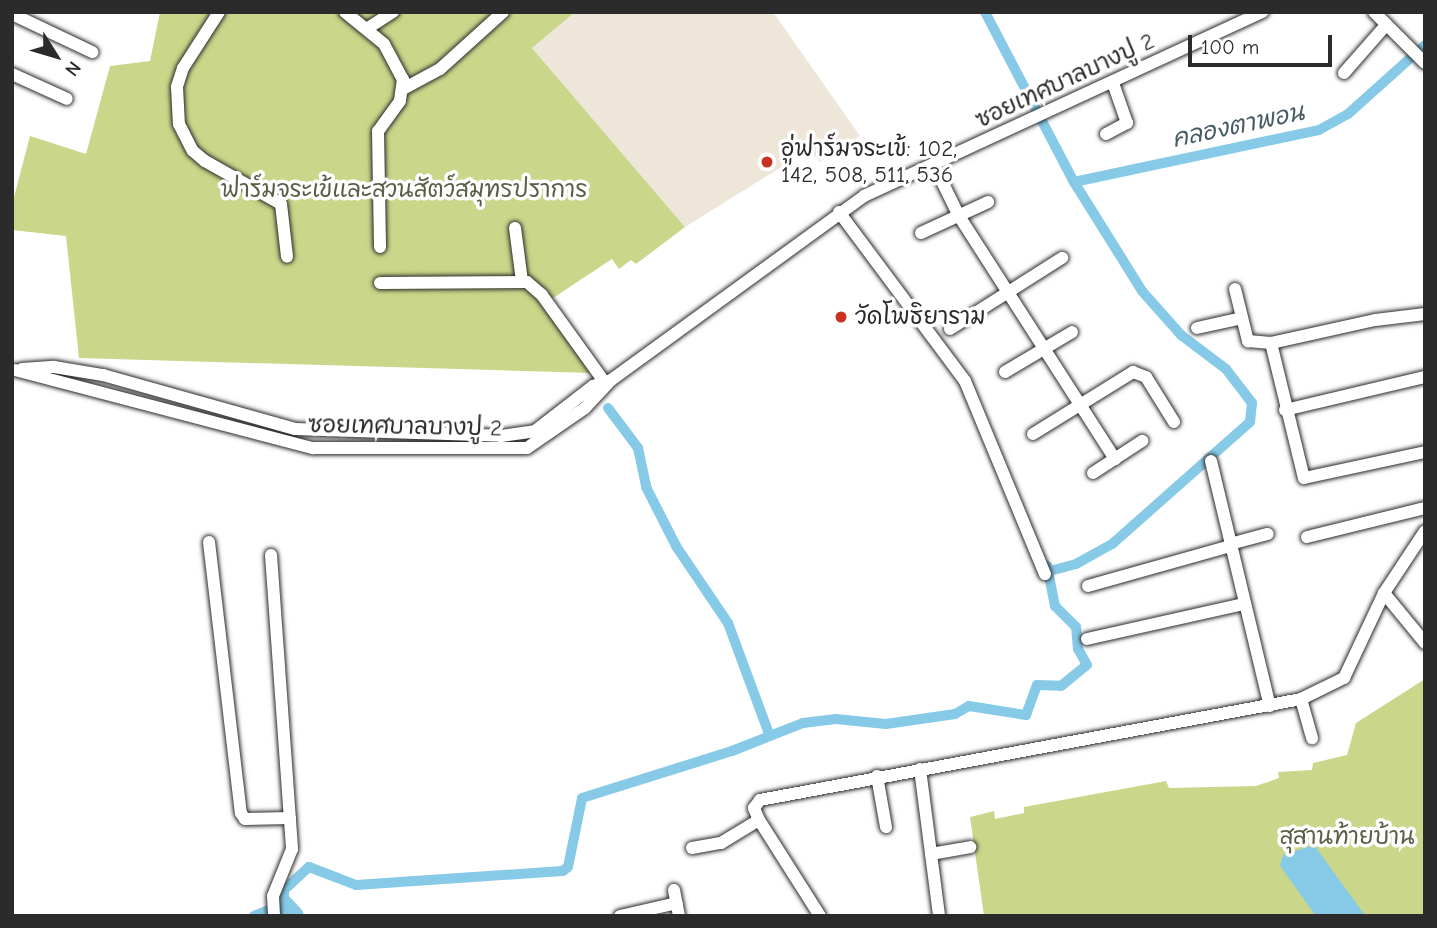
<!DOCTYPE html>
<html>
<head>
<meta charset="utf-8">
<style>
	body { margin:0 }
	#map { position:relative; width:1437px; height:928px; overflow:hidden; background:#fff; font-family:"Comic Neue","Playpen Sans Thai",sans-serif }
	div>[style] { position:absolute }
	.built>* { inset:0; background:#eee6d8 }
	.green>* { inset:0; background:#cad689 }
	.water>* { inset:0; background:#86cae8 }
	.canal>* { height:10px; margin:-5px; padding:0 5px; transform-origin:5px; border-radius:5px; background:#86cae8 }
	.river>* { height:18px; margin:-9px; padding:0 9px; transform-origin:9px; border-radius:9px; background:#86cae8 }
	.roads { filter:drop-shadow(0 0 2px #2b2b2b) drop-shadow(0 0 2px #2b2b2b) }
	.minor>* { height:12px; margin:-6px; padding:0 6px; transform-origin:6px; border-radius:6px; background:#fff }
	.dots>* { width:19px; height:19px; translate:-50% -50%; box-sizing:border-box; border:4px solid #fff; border-radius:50% }
	span { translate:-50% -50%; white-space:nowrap; text-align:center; line-height:1.15; -webkit-text-stroke:7px #fff; paint-order:stroke }
	.street-label { font-size:23px; color:#2b2b2b }
	.poi-label { font-size:23px; color:#2b2b2b }
	.left { translate:0 -50%; text-align:left }
	.park-label { font-size:23px; color:#5b5e47 }
	.water-label { font-size:24px; color:#465b64; font-style:italic }
	.frame { position:absolute; inset:0; border:14px solid #2b2b2b; pointer-events:none }
	.north { position:absolute; left:21px; top:21px; width:70px; height:70px; -webkit-text-stroke:5px #fff; paint-order:stroke; rotate:127deg; font-size:19px; font-weight:700; line-height:28px; text-align:center; color:#2b2b2b }
	.north::after { content:''; display:block; margin:auto; width:24px; height:32px; background:#2b2b2b; clip-path:polygon(50% 0,100% 100%,50% 72%,0 100%) }
	.scale { position:absolute; left:1188px; top:35px; width:144px; height:32px; box-sizing:border-box; border:4px solid #2b2b2b; border-top:0; padding-left:9px; font-size:21px; line-height:24px; white-space:nowrap; color:#2b2b2b; -webkit-text-stroke:5px #fff; paint-order:stroke }
</style>
</head>
<body>
<div id="map">
	<div class="built">
		<div style="clip-path:polygon(575px 12px,773px 12px,860px 136px,819px 162px,810px 149px,685px 227px,532px 48px)"></div>
	</div>
	<div class="green">
		<div style="clip-path:polygon(160px 12px,575px 12px,532px 48px,685px 227px,636px 264px,631px 260px,619px 269px,612px 259px,544px 304px,592px 373px,79px 358px,66px 236px,12px 230px,12px 205px,30px 136px,86px 154px,110px 66px,150px 61px)"></div>
		<div style="clip-path:polygon(1425px 679px,1425px 916px,984px 916px,970px 817px,994px 811px,995px 819px,1024px 813px,1024px 807px,1166px 781px,1169px 788px,1256px 786px,1279px 778px,1278px 772px,1312px 770px,1313px 763px,1347px 755px,1356px 723px)"></div>
	</div>
	<div class="water">
		<div style="clip-path:polygon(1314px 845px,1364px 914px,1365px 916px,1316px 916px,1280px 866px,1283px 855px)"></div>
	</div>
	<div class="canal">
		<div style="left:985px;top:12px;width:192px;rotate:62.4deg"></div>
		<div style="left:1074px;top:182px;width:128px;rotate:58deg"></div>
		<div style="left:1142px;top:291px;width:59px;rotate:48.4deg"></div>
		<div style="left:1181px;top:335px;width:56px;rotate:37.1deg"></div>
		<div style="left:1226px;top:369px;width:43px;rotate:52.6deg"></div>
		<div style="left:1252px;top:403px;width:19px;rotate:96deg"></div>
		<div style="left:1250px;top:422px;width:184px;rotate:138.5deg"></div>
		<div style="left:1112px;top:544px;width:41px;rotate:150.9deg"></div>
		<div style="left:1076px;top:564px;width:28px;rotate:165deg"></div>
		<div style="left:1074px;top:182px;width:250px;rotate:-12deg"></div>
		<div style="left:1319px;top:130px;width:33px;rotate:-29deg"></div>
		<div style="left:1348px;top:114px;width:103px;rotate:-41.9deg"></div>
		<div style="left:608px;top:408px;width:50px;rotate:53.1deg"></div>
		<div style="left:638px;top:448px;width:40px;rotate:78deg"></div>
		<div style="left:646px;top:487px;width:66px;rotate:63deg"></div>
		<div style="left:676px;top:546px;width:93px;rotate:56deg"></div>
		<div style="left:728px;top:623px;width:118px;rotate:69.7deg"></div>
		<div style="left:254px;top:916px;width:32px;rotate:-22deg"></div>
		<div style="left:284px;top:904px;width:14px;rotate:-90deg"></div>
		<div style="left:284px;top:890px;width:34px;rotate:-43deg"></div>
		<div style="left:309px;top:867px;width:50px;rotate:21deg"></div>
		<div style="left:356px;top:885px;width:207px;rotate:-3.9deg"></div>
		<div style="left:563px;top:871px;width:6px;rotate:-39deg"></div>
		<div style="left:568px;top:867px;width:70px;rotate:-78.5deg"></div>
		<div style="left:582px;top:798px;width:157px;rotate:-17.4deg"></div>
		<div style="left:732px;top:751px;width:76px;rotate:-21.5deg"></div>
		<div style="left:803px;top:723px;width:33px;rotate:-7deg"></div>
		<div style="left:836px;top:719px;width:50px;rotate:5.7deg"></div>
		<div style="left:886px;top:724px;width:70px;rotate:-8.2deg"></div>
		<div style="left:955px;top:714px;width:16px;rotate:-30deg"></div>
		<div style="left:969px;top:706px;width:58px;rotate:9deg"></div>
		<div style="left:1026px;top:715px;width:32px;rotate:-70deg"></div>
		<div style="left:1037px;top:685px;width:24px;rotate:2deg"></div>
		<div style="left:1061px;top:686px;width:33px;rotate:-39deg"></div>
		<div style="left:1087px;top:665px;width:18px;rotate:-119deg"></div>
		<div style="left:1078px;top:649px;width:22px;rotate:-95deg"></div>
		<div style="left:1076px;top:627px;width:30px;rotate:-135deg"></div>
		<div style="left:1055px;top:606px;width:41px;rotate:-101.3deg"></div>
	</div>
	<div class="river">
		<div style="left:284px;top:904px;width:16px;rotate:47deg"></div>
	</div>
	<div class="roads">
		<div class="minor">
			<div style="left:219px;top:12px;width:67px;rotate:122.7deg"></div>
			<div style="left:183px;top:68px;width:20px;rotate:108deg"></div>
			<div style="left:177px;top:87px;width:37px;rotate:87deg"></div>
			<div style="left:179px;top:124px;width:30px;rotate:63deg"></div>
			<div style="left:193px;top:151px;width:16px;rotate:40deg"></div>
			<div style="left:205px;top:161px;width:87px;rotate:29.5deg"></div>
			<div style="left:281px;top:204px;width:53px;rotate:83.5deg"></div>
			<div style="left:345px;top:12px;width:50px;rotate:39.4deg"></div>
			<div style="left:384px;top:44px;width:40px;rotate:62deg"></div>
			<div style="left:403px;top:79px;width:22px;rotate:98deg"></div>
			<div style="left:400px;top:101px;width:37px;rotate:126deg"></div>
			<div style="left:378px;top:131px;width:116px;rotate:89deg"></div>
			<div style="left:1374px;top:12px;width:72px;rotate:45deg"></div>
			<div style="left:12px;top:14px;width:89px;rotate:25.4deg"></div>
			<div style="left:368px;top:28px;width:30px;rotate:-33deg"></div>
			<div style="left:1344px;top:73px;width:64px;rotate:-48.8deg"></div>
			<div style="left:12px;top:74px;width:60px;rotate:24.4deg"></div>
			<div style="left:403px;top:89px;width:42px;rotate:-28.4deg"></div>
			<div style="left:440px;top:69px;width:85px;rotate:-42.1deg"></div>
			<div style="left:1106px;top:134px;width:24px;rotate:-28deg"></div>
			<div style="left:1127px;top:123px;width:42px;rotate:-109.3deg"></div>
			<div style="left:934px;top:165px;width:57px;rotate:63.9deg"></div>
			<div style="left:959px;top:216px;width:289px;rotate:57.3deg"></div>
			<div style="left:839px;top:212px;width:211px;rotate:53.3deg"></div>
			<div style="left:965px;top:381px;width:209px;rotate:67.5deg"></div>
			<div style="left:515px;top:228px;width:53px;rotate:82.5deg"></div>
			<div style="left:921px;top:233px;width:74px;rotate:-24.8deg"></div>
			<div style="left:380px;top:283px;width:147px;rotate:-0.4deg"></div>
			<div style="left:527px;top:282px;width:20px;rotate:41deg"></div>
			<div style="left:542px;top:295px;width:105px;rotate:54.3deg"></div>
			<div style="left:1235px;top:289px;width:54px;rotate:76deg"></div>
			<div style="left:1248px;top:341px;width:23px;rotate:5deg"></div>
			<div style="left:1425px;top:314px;width:50px;rotate:173.2deg"></div>
			<div style="left:1375px;top:320px;width:107px;rotate:167.5deg"></div>
			<div style="left:1271px;top:343px;width:139px;rotate:76.3deg"></div>
			<div style="left:1304px;top:478px;width:124px;rotate:-12.1deg"></div>
			<div style="left:1197px;top:328px;width:46px;rotate:-12.5deg"></div>
			<div style="left:950px;top:329px;width:133px;rotate:-32.4deg"></div>
			<div style="left:22px;top:369px;width:32px;rotate:-4deg"></div>
			<div style="left:54px;top:367px;width:50px;rotate:9.3deg"></div>
			<div style="left:103px;top:375px;width:199px;rotate:15.7deg"></div>
			<div style="left:295px;top:429px;width:206px;rotate:1.9deg"></div>
			<div style="left:501px;top:436px;width:34px;rotate:-8deg"></div>
			<div style="left:535px;top:431px;width:73px;rotate:-37.8deg"></div>
			<div style="left:593px;top:386px;width:19px;rotate:-18deg"></div>
			<div style="left:15px;top:370px;width:308px;rotate:14.7deg"></div>
			<div style="left:313px;top:448px;width:214px"></div>
			<div style="left:527px;top:448px;width:70px;rotate:-34.6deg"></div>
			<div style="left:585px;top:408px;width:38px;rotate:-47deg"></div>
			<div style="left:611px;top:380px;width:313px;rotate:-36deg"></div>
			<div style="left:864px;top:196px;width:439px;rotate:-24.8deg"></div>
			<div style="left:1005px;top:372px;width:78px;rotate:-30.8deg"></div>
			<div style="left:1285px;top:410px;width:144px;rotate:-13.3deg"></div>
			<div style="left:1033px;top:434px;width:118px;rotate:-31.8deg"></div>
			<div style="left:1133px;top:372px;width:14px;rotate:21deg"></div>
			<div style="left:1146px;top:377px;width:53px;rotate:58.1deg"></div>
			<div style="left:1211px;top:461px;width:252px;rotate:76.5deg"></div>
			<div style="left:1093px;top:473px;width:59px;rotate:-33.1deg"></div>
			<div style="left:1307px;top:537px;width:122px;rotate:-13.8deg"></div>
			<div style="left:209px;top:542px;width:273px;rotate:83.3deg"></div>
			<div style="left:241px;top:813px;width:7px;rotate:56deg"></div>
			<div style="left:245px;top:819px;width:45px;rotate:-1.3deg"></div>
			<div style="left:1230px;top:544px;width:39px;rotate:-15deg"></div>
			<div style="left:271px;top:555px;width:295px;rotate:85.9deg"></div>
			<div style="left:292px;top:849px;width:51px;rotate:112deg"></div>
			<div style="left:273px;top:896px;width:20px;rotate:87deg"></div>
			<div style="left:1088px;top:586px;width:148px;rotate:-15.7deg"></div>
			<div style="left:1384px;top:593px;width:65px;rotate:50.6deg"></div>
			<div style="left:1087px;top:639px;width:160px;rotate:-12.6deg"></div>
			<div style="left:1301px;top:699px;width:41px;rotate:74.2deg"></div>
			<div style="left:920px;top:769px;width:148px;rotate:82.6deg"></div>
			<div style="left:877px;top:776px;width:52px;rotate:80deg"></div>
			<div style="left:692px;top:848px;width:29px;rotate:-10deg"></div>
			<div style="left:721px;top:843px;width:44px;rotate:-31.2deg"></div>
			<div style="left:931px;top:854px;width:40px;rotate:-10deg"></div>
			<div style="left:674px;top:890px;width:26px;rotate:79deg"></div>
			<div style="left:620px;top:916px;width:58px;rotate:-12.8deg"></div>
			<div style="left:820px;top:916px;width:114px;rotate:-122.4deg"></div>
			<div style="left:759px;top:820px;width:13px;rotate:-113deg"></div>
			<div style="left:754px;top:808px;width:10px;rotate:-53deg"></div>
			<div style="left:760px;top:800px;width:550px;rotate:-10.57deg"></div>
			<div style="left:1301px;top:699px;width:48px;rotate:-26deg"></div>
			<div style="left:1344px;top:678px;width:94px;rotate:-64.8deg"></div>
			<div style="left:1384px;top:593px;width:74px;rotate:-56.5deg"></div>
		</div>
	</div>
	<div class="dots">
		<div style="left:767px;top:162px;background:#c8321e"></div>
		<div style="left:841px;top:317px;background:#c8321e"></div>
	</div>
	<div class="street-label">
		<span style="left:1065px;top:81px;rotate:-25deg">ซอยเทศบาลบางปู 2</span>
		<span style="left:405px;top:427px;rotate:1deg">ซอยเทศบาลบางปู 2</span>
	</div>
	<div class="poi-label">
		<span class="left" style="left:781px;top:162px">อู่ฟาร์มจระเข้: 102,<br>142, 508, 511, 536</span>
		<span class="left" style="left:855px;top:317px">วัดโพธิยาราม</span>
	</div>
	<div class="park-label">
		<span style="left:404px;top:190px">ฟาร์มจระเข้และสวนสัตว์สมุทรปราการ</span>
		<span style="left:1347px;top:837px">สุสานท้ายบ้าน</span>
	</div>
	<div class="water-label">
		<span style="left:1238px;top:126px;rotate:-12deg">คลองตาพอน</span>
	</div>
	<div class="frame"></div>
	<div class="north">N</div>
	<div class="scale">100 m</div>
</div>
</body>
</html>
